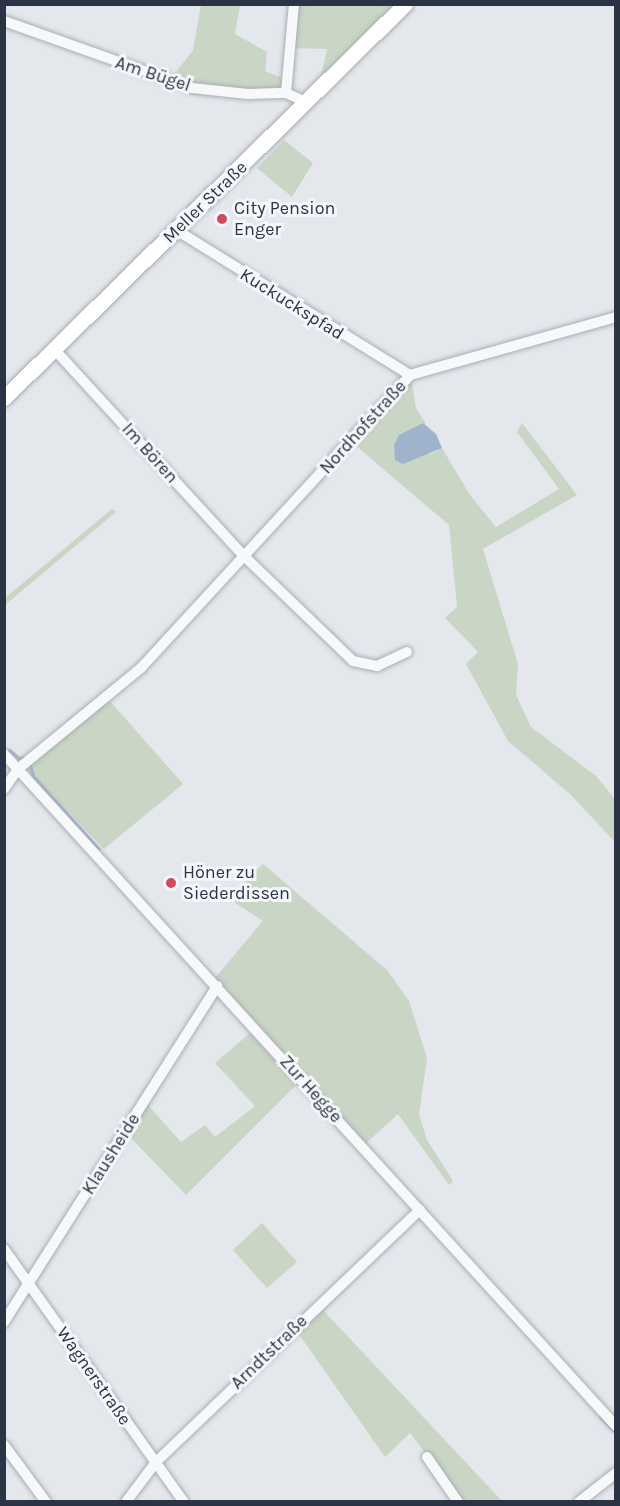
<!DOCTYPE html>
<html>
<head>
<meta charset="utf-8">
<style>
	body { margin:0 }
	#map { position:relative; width:620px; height:1506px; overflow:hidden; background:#e4e7ec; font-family:Karla,sans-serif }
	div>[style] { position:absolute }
	.green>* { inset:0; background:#c9d6c5 }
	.water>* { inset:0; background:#9fb4cc }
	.stream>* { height:3px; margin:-1.5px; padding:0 1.5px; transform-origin:1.5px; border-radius:1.5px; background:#9fb4cc }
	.roads { filter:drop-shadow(0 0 2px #a9aeb7) drop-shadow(0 0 2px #a9aeb7) }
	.street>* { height:10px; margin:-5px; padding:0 5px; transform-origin:5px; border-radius:5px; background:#f7f8fa }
	.secondary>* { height:15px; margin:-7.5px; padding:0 7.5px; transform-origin:7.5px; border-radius:7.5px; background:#fff }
	.dots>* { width:16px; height:16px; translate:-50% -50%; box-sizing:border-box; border:3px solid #f4f6f9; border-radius:50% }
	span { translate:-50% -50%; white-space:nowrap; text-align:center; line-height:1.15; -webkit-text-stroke:6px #f4f6f9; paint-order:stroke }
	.street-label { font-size:18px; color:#2b3445 }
	.poi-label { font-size:18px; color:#2b3445 }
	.left { translate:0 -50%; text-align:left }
	.frame { position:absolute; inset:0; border:6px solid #2b3445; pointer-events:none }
</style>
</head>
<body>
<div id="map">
	<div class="green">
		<div style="clip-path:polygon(201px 5px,240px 5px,235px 34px,267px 52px,265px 71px,282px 78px,281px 87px,196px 95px,172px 88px,173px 76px,193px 50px)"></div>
		<div style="clip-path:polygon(295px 5px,393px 5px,321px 76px,327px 49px,291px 48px)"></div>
		<div style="clip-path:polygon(284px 140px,313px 163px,292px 197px,257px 168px)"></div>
		<div style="clip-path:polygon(411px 378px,416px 408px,426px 424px,399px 435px,430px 454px,442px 448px,470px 495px,496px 527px,559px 489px,517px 432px,522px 423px,577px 495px,483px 549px,518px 664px,516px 695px,531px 727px,596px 776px,615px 799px,615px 842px,571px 795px,508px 741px,466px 664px,478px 652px,445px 618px,457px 607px,449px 525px,355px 445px)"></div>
		<div style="clip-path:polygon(112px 509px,116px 512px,5px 605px,5px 598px)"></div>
		<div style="clip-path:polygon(109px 700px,183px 784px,104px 849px,27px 769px)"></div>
		<div style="clip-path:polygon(263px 864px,387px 970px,409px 1001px,427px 1058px,419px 1115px,427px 1140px,453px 1181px,449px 1185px,398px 1114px,365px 1144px,215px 978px,263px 921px,234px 902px,250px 876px)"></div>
		<div style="clip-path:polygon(250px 1033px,297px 1084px,186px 1195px,128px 1135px,147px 1104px,181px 1142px,205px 1125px,215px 1137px,255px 1106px,215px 1063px)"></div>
		<div style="clip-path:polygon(262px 1223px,297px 1262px,267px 1288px,233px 1250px)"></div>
		<div style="clip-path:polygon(323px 1310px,502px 1501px,462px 1501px,410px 1433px,385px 1457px,298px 1333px)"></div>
	</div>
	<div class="water">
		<div style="clip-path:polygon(423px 423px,436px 434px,442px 448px,403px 464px,395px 460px,394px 445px,399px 435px)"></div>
	</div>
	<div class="stream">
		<div style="left:9px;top:750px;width:13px;rotate:39deg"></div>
		<div style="left:19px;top:758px;width:6px;rotate:-9deg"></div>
		<div style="left:30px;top:765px;width:11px;rotate:75deg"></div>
		<div style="left:33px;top:776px;width:98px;rotate:47.9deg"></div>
		<div style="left:600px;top:1417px;width:23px;rotate:45deg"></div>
	</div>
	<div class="roads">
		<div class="street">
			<div style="left:4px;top:21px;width:200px;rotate:19.6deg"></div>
			<div style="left:192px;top:88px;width:56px;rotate:6.1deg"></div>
			<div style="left:248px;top:94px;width:38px;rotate:-2deg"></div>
			<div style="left:286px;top:93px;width:22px;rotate:24deg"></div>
			<div style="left:286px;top:93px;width:89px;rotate:-84.9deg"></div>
			<div style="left:176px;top:230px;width:275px;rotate:31.8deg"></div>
			<div style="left:55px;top:350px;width:281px;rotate:47.5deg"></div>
			<div style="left:245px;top:557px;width:150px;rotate:43.9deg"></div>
			<div style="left:353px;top:661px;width:25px;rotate:12deg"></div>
			<div style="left:377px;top:666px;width:33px;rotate:-25deg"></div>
			<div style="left:4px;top:754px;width:909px;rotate:47.68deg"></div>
			<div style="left:4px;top:789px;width:24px;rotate:-55deg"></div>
			<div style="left:18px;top:769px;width:159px;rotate:-39.4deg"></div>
			<div style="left:141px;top:668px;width:398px;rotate:-47.4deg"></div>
			<div style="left:410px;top:375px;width:214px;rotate:-15.7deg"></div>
			<div style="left:4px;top:1249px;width:310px;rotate:54.6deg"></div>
			<div style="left:4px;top:1322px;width:398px;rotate:-57.6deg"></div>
			<div style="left:4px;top:1445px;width:71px;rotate:53.6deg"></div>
			<div style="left:427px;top:1457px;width:55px;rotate:55.4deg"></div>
			<div style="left:126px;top:1502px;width:50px;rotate:-53.1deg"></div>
			<div style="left:156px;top:1462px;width:365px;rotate:-43.7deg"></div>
			<div style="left:579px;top:1502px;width:47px;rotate:-38.1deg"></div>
		</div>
		<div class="secondary">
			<div style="left:4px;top:398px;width:562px;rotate:-44.5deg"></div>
		</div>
	</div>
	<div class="dots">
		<div style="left:222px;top:219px;background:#d1495b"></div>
		<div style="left:171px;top:883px;background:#d1495b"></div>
	</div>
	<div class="street-label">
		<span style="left:153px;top:74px;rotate:18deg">Am Bügel</span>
		<span style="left:205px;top:202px;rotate:-44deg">Meller Straße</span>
		<span style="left:292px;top:304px;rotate:32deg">Kuckuckspfad</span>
		<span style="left:363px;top:427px;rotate:-48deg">Nordhofstraße</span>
		<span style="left:150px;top:453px;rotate:48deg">Im Bören</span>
		<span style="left:311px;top:1089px;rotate:48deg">Zur Hegge</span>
		<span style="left:111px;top:1154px;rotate:-58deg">Klausheide</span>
		<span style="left:269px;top:1352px;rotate:-44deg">Arndtstraße</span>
		<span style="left:94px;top:1376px;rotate:55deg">Wagnerstraße</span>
	</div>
	<div class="poi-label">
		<span class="left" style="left:234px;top:219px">City Pension<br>Enger</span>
		<span class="left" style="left:183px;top:883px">Höner zu<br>Siederdissen</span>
	</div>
	<div class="frame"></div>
</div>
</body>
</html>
